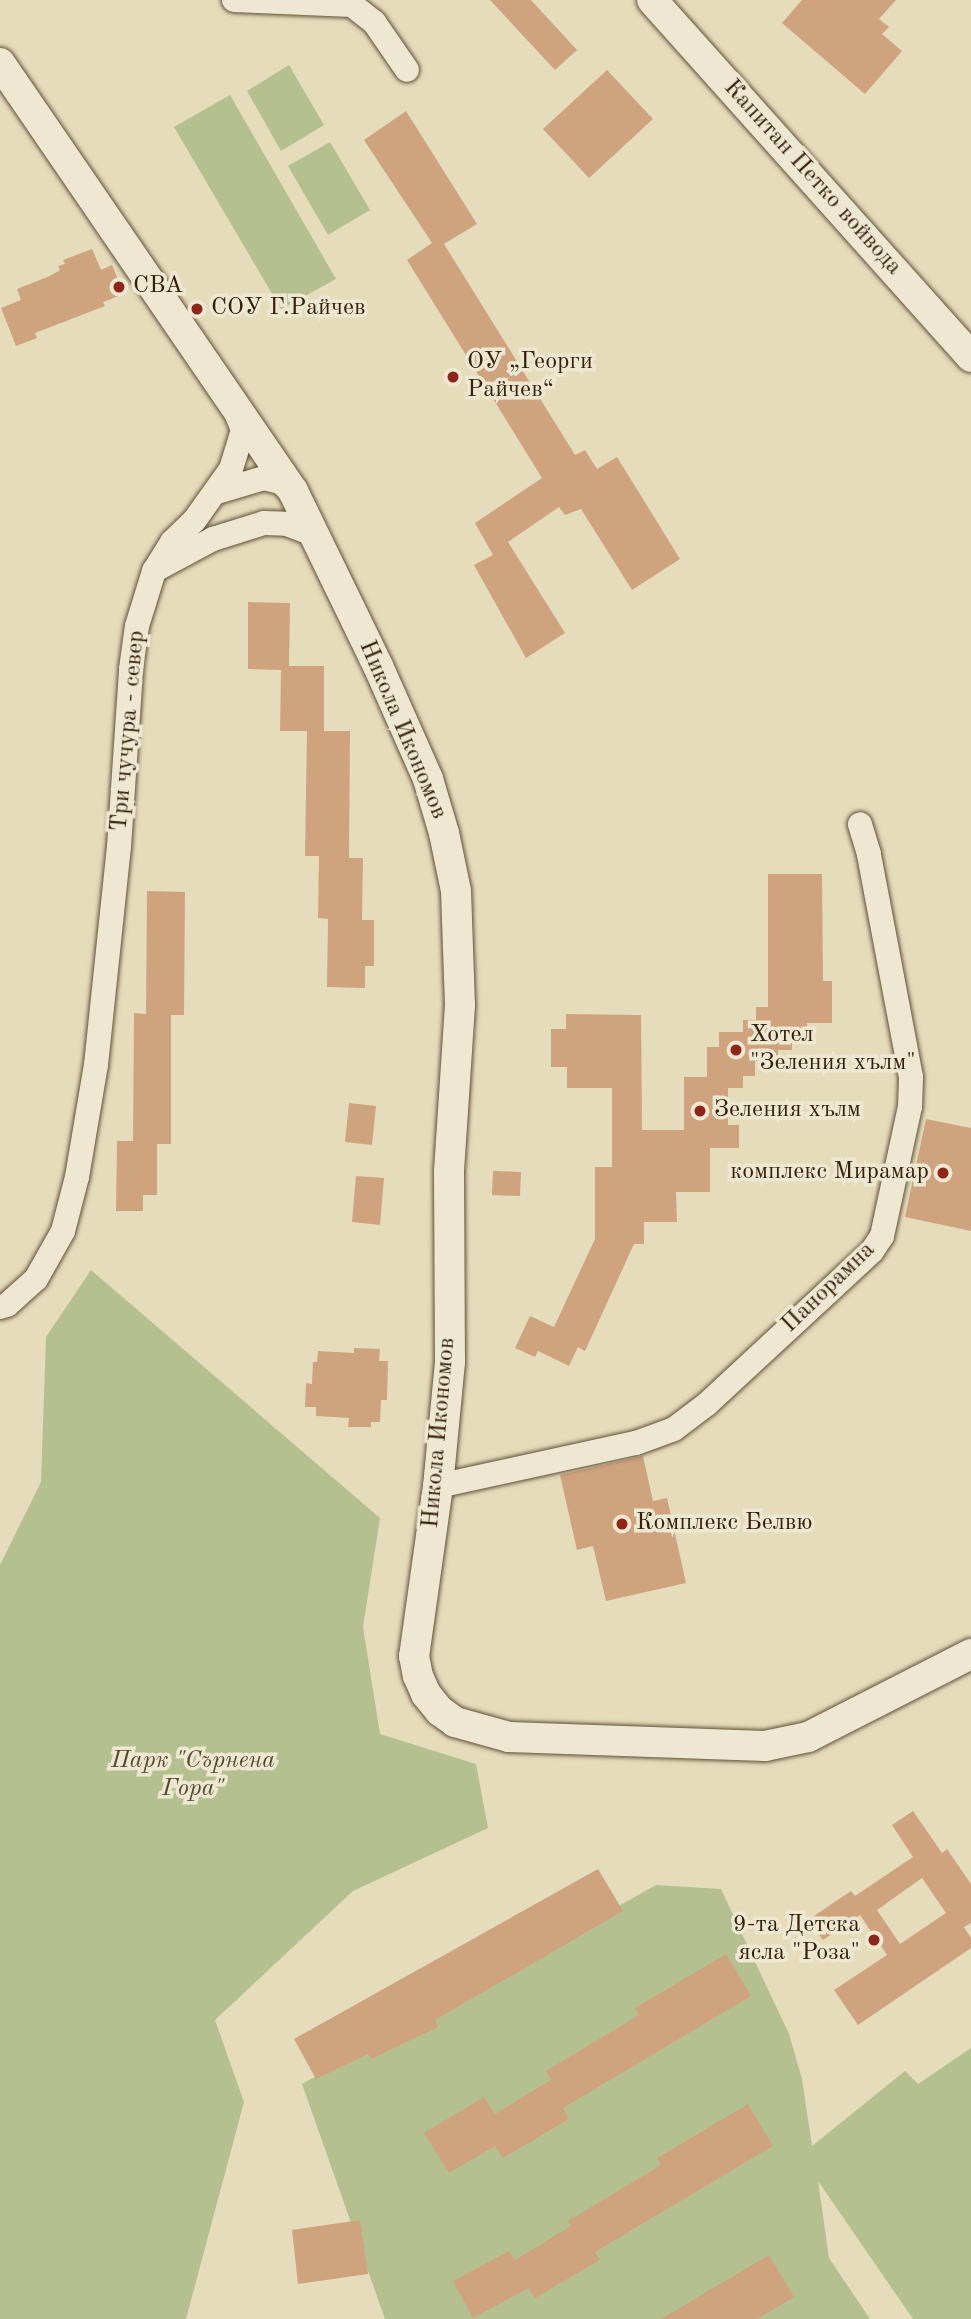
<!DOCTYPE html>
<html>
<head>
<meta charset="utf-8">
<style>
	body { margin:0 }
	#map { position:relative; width:971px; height:2319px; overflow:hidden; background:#e5dcbc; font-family:"Old Standard TT",serif }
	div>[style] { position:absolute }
	.green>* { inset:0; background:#b5c090 }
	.building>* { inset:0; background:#d0a37f }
	.roads { filter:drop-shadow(0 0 2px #605036) drop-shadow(0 0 2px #605036) }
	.minor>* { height:24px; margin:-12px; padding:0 12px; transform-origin:12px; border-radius:12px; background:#eee8d3 }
	.tertiary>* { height:30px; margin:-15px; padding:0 15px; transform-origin:15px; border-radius:15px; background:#eee8d3 }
	.dots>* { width:19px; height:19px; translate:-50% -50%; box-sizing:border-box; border:4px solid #eee8d3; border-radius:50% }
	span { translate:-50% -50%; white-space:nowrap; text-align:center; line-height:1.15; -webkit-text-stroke:7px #eee8d3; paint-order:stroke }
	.street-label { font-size:24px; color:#332109 }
	.poi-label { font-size:24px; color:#332109 }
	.left { translate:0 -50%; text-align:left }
	.right { translate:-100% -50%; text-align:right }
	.park-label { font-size:24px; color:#54492b; font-style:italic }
</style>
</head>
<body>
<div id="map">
	<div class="green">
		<div style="clip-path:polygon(289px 65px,324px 125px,281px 151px,247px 91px)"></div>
		<div style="clip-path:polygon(230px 95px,336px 279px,281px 309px,174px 127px)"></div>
		<div style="clip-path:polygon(330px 142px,370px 210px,328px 235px,288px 166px)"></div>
		<div style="clip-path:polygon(91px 1270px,380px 1518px,363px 1627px,380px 1734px,476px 1764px,488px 1828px,353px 1891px,215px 2020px,244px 2102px,186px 2319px,0 2319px,0 1565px,41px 1482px,46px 1337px)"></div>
		<div style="clip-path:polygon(656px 1885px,721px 1889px,789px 2034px,802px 2079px,812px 2146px,905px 2071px,918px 2084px,971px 2048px,971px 2319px,913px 2319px,818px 2181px,829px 2258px,870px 2319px,385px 2319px,302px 2084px)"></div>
	</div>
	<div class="building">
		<div style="clip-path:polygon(490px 0,531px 0,577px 50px,555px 70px)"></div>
		<div style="clip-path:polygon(802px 0,896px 0,879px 19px,889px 27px,882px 34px,902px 51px,865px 94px,782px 23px)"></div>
		<div style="clip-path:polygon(607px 70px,653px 119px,589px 178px,543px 129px)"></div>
		<div style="clip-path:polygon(406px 111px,477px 224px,444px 244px,575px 455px,585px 450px,597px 469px,617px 457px,680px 559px,632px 590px,581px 509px,565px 515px,559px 507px,508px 542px,565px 633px,526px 658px,474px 565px,493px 555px,475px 523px,542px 478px,407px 260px,432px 243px,364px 140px)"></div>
		<div style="clip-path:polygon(92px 249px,101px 270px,112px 265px,124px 294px,103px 302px,105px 306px,35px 333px,37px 338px,16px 346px,1px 308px,21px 300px,17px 289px,50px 276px,60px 270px,58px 266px,65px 264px,63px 260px)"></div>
		<div style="clip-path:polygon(248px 602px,290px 603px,289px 666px,324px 666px,324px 731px,350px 731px,349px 858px,363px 858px,362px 920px,374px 920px,374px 966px,365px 966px,365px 988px,327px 987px,328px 919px,318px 918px,319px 856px,305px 856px,307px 731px,280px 731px,281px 670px,248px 669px)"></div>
		<div style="clip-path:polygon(768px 874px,822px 874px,823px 981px,832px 981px,832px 1023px,807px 1023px,807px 1038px,792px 1038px,792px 1050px,778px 1050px,778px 1061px,755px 1061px,755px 1076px,743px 1076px,743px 1088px,728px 1088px,728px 1125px,739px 1125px,739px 1148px,710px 1148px,710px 1192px,676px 1192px,677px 1222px,644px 1222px,644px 1244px,634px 1244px,585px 1351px,578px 1347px,569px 1366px,538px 1351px,535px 1357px,515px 1348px,530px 1316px,554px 1327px,595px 1239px,595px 1167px,612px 1167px,612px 1088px,567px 1088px,567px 1067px,551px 1067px,551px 1029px,566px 1029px,566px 1014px,641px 1015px,642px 1130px,684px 1130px,684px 1077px,707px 1077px,707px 1047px,719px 1047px,719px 1032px,743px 1032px,743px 1020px,756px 1020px,756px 1007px,768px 1007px)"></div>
		<div style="clip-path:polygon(147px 891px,185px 892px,184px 1015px,171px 1015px,171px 1144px,157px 1144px,157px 1195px,143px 1195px,143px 1211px,116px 1211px,117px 1141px,133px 1141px,134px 1013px,146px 1014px)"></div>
		<div style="clip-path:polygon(349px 1103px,376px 1106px,372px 1145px,345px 1142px)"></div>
		<div style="clip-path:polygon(926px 1119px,971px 1128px,971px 1231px,905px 1217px)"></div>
		<div style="clip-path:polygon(493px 1171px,521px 1172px,520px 1196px,492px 1195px)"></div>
		<div style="clip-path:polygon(356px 1176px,384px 1178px,380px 1225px,352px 1222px)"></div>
		<div style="clip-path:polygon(354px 1348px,380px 1349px,379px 1361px,388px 1361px,387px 1400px,381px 1400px,380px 1422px,371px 1422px,371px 1427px,348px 1427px,349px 1418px,316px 1416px,316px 1407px,305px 1407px,306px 1383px,312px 1384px,313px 1362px,317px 1362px,318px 1351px,354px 1353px)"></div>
		<div style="clip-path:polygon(643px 1456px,653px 1501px,667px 1498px,686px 1583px,606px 1601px,593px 1546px,577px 1550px,560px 1475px)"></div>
		<div style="clip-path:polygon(evenodd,913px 1811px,942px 1853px,947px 1849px,971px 1884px,971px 1923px,964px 1927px,971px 1938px,971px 1948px,858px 2025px,834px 1990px,887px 1955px,860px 1915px,823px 1940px,808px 1920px,851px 1891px,855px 1896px,913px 1857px,892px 1825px,913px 1811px,922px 1878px,946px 1913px,900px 1944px,877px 1910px,922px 1878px)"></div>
		<div style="clip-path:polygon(598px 1869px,623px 1911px,435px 2020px,438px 2027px,371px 2059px,368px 2054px,316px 2079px,294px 2039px)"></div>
		<div style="clip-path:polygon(726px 1954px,751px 1996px,563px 2108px,569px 2119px,503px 2158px,495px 2146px,449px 2173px,424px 2133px,484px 2097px,495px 2114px,551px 2080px,546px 2071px,639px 2015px,635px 2008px)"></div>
		<div style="clip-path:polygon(748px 2104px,773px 2146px,595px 2252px,600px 2260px,535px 2298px,529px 2288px,473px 2318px,453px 2281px,509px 2251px,515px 2260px,571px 2226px,568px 2221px,661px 2165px,657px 2158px)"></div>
		<div style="clip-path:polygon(360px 2220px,368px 2274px,298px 2284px,292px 2230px)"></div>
		<div style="clip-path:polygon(769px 2255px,794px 2297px,757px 2319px,661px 2319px)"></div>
	</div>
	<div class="roads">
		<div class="minor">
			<div style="left:234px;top:0;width:118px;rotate:2.4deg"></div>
			<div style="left:352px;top:5px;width:28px;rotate:38deg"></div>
			<div style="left:374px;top:22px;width:58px;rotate:55.5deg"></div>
			<div style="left:217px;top:492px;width:49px;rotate:-16.6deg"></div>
			<div style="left:264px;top:478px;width:16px;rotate:14deg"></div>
			<div style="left:280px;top:482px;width:17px;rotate:40deg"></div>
			<div style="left:157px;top:569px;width:64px;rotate:-28.2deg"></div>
			<div style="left:213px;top:539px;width:53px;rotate:-17.4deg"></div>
			<div style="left:264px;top:523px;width:23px;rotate:2deg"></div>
			<div style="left:287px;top:524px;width:28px;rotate:21deg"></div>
			<div style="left:0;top:1307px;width:7px;rotate:-16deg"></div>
			<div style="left:7px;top:1305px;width:39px;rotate:-42deg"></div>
			<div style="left:36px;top:1279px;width:55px;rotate:-60.6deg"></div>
			<div style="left:63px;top:1231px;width:56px;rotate:-75.5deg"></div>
			<div style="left:77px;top:1177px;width:114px;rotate:-80.4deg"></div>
			<div style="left:96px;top:1065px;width:219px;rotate:-84deg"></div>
			<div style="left:119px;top:847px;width:178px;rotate:-86.1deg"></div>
			<div style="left:131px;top:669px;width:43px;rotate:-82.1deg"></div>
			<div style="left:137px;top:626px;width:58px;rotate:-72.8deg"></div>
			<div style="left:154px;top:571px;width:34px;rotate:-58deg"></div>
			<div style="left:172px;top:542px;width:30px;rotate:-44deg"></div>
			<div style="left:194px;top:521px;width:64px;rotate:-54.6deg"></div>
			<div style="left:231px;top:469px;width:41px;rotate:-72.9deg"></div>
			<div style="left:243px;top:430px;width:22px;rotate:-112deg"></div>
			<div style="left:438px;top:1486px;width:203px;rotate:-12.3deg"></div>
			<div style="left:636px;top:1443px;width:40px;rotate:-20.2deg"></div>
			<div style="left:674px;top:1429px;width:41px;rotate:-37.1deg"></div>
			<div style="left:707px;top:1404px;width:225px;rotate:-42.8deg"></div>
			<div style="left:872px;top:1251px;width:18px;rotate:-56deg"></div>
			<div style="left:882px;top:1236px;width:132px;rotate:-77.8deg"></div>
			<div style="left:910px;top:1107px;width:30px;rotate:-88deg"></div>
			<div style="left:911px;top:1077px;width:227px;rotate:-100.7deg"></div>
			<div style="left:869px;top:854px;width:31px;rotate:-107deg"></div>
		</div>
		<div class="tertiary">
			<div style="left:652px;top:0;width:479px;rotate:48.2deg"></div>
			<div style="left:0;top:63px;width:519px;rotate:55.61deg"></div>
			<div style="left:293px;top:491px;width:195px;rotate:64.1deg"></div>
			<div style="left:378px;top:666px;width:124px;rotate:66.1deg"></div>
			<div style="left:428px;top:779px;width:56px;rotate:73.5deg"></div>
			<div style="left:444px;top:833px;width:59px;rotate:78.3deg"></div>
			<div style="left:456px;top:891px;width:114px;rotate:88deg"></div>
			<div style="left:460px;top:1005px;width:167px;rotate:93.8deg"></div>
			<div style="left:449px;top:1172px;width:190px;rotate:89.7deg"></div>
			<div style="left:450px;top:1362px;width:125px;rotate:95.5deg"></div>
			<div style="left:438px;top:1486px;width:172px;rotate:98deg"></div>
			<div style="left:414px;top:1656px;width:20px;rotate:79deg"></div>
			<div style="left:418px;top:1676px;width:20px;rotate:66deg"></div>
			<div style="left:426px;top:1694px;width:22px;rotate:51deg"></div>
			<div style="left:440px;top:1711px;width:19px;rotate:36deg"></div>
			<div style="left:455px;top:1722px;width:56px;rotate:15.5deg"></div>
			<div style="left:509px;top:1737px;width:256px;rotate:2deg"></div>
			<div style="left:765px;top:1746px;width:44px;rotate:-11.8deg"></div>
			<div style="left:808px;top:1737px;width:183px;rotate:-27deg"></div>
		</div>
	</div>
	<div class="dots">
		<div style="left:119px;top:287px;background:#8f2418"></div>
		<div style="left:197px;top:309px;background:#8f2418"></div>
		<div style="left:453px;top:377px;background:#8f2418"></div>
		<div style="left:736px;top:1050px;background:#8f2418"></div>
		<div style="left:700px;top:1111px;background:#8f2418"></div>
		<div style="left:943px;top:1173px;background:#8f2418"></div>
		<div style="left:622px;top:1524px;background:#8f2418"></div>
		<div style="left:874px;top:1940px;background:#8f2418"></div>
	</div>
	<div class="street-label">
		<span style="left:812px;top:178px;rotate:48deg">Капитан Петко войвода</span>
		<span style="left:402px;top:730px;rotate:67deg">Никола Икономов</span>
		<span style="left:129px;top:731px;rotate:-85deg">Три чучура - север</span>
		<span style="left:829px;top:1288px;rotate:-44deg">Панорамна</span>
		<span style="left:440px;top:1433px;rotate:-85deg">Никола Икономов</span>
	</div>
	<div class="poi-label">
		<span class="left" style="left:133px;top:287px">CBA</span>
		<span class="left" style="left:211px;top:309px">СОУ Г.Райчев</span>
		<span class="left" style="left:467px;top:377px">ОУ „Георги<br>Райчев“</span>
		<span class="left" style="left:750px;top:1050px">Хотел<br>"Зеления хълм"</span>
		<span class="left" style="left:714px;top:1111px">Зеления хълм</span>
		<span class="right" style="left:929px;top:1173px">комплекс Мирамар</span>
		<span class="left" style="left:636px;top:1524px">Комплекс Белвю</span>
		<span class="right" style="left:860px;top:1940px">9-та Детска<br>ясла "Роза"</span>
	</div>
	<div class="park-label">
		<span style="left:193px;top:1776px">Парк "Сърнена<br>Гора"</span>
	</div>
</div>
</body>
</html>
